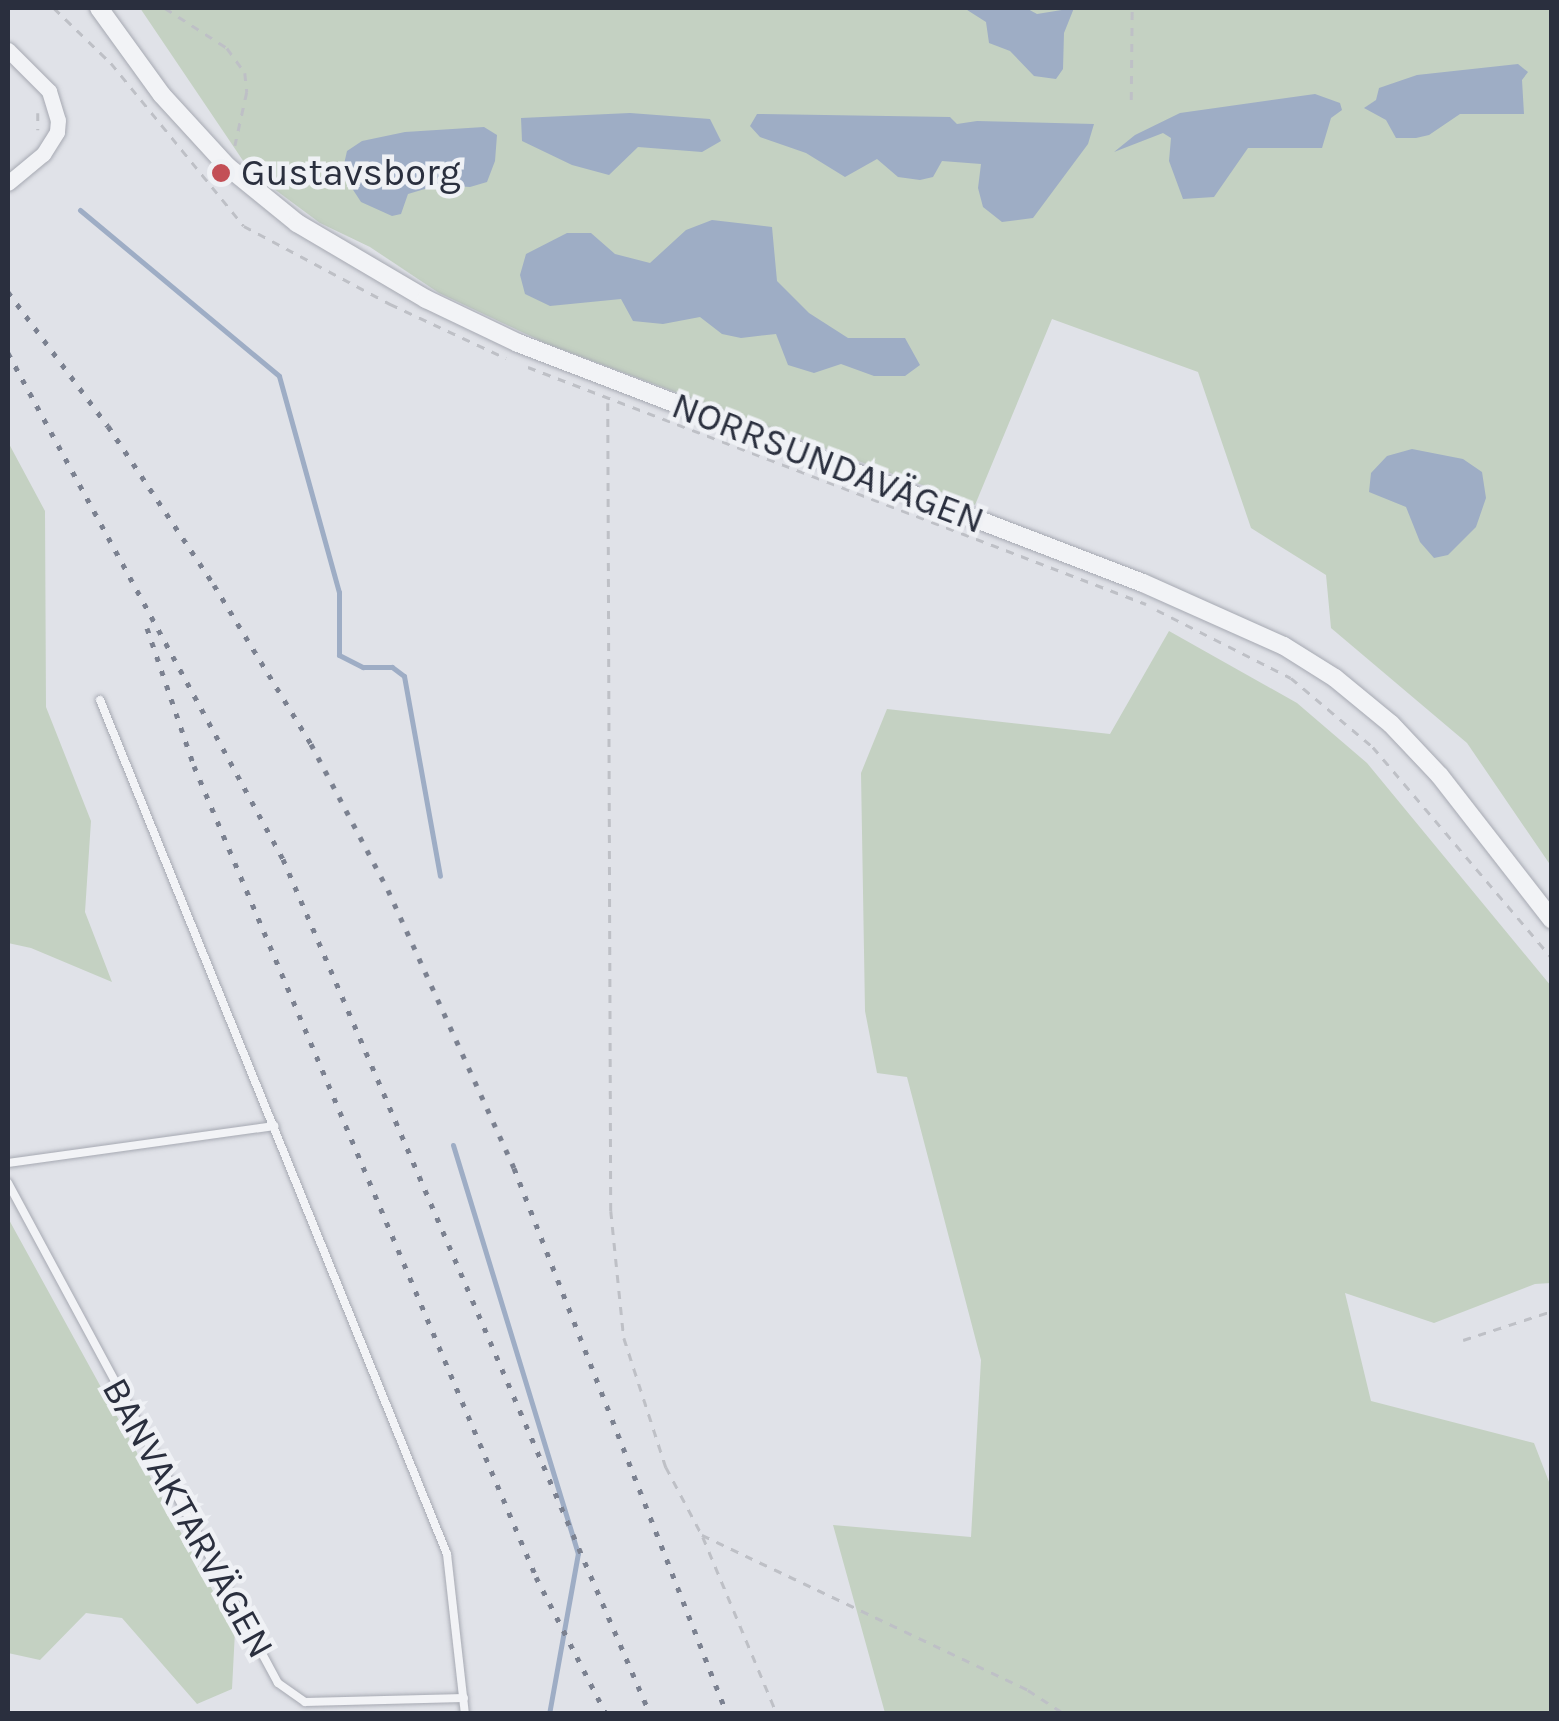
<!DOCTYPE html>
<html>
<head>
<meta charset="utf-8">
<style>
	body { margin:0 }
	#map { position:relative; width:1559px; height:1721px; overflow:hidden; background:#e0e2e8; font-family:Karla,sans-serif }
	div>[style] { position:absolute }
	.green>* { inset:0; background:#c4d1c2 }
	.water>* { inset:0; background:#9eadc5 }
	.stream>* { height:5px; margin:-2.5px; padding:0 2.5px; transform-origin:2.5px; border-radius:2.5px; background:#9eadc5 }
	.path>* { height:2.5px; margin-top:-1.25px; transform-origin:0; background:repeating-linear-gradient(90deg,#bec0c6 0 8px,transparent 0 16px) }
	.roads { filter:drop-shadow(0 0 2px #a6a9b2) drop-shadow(0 0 2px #a6a9b2) }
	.service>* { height:8px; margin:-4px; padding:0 4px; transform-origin:4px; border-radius:4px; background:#f2f3f6 }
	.minor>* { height:15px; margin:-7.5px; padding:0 7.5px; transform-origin:7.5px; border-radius:7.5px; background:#f2f3f6 }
	.tertiary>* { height:18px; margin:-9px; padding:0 9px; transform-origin:9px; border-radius:9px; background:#f2f3f6 }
	.rail>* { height:5px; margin-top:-2.5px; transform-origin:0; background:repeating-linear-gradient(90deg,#7b8190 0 5px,transparent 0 15px) }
	.dots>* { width:28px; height:28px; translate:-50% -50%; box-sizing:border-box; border:5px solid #eff1f5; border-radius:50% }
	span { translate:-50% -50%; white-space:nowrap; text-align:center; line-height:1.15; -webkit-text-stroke:9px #eff1f5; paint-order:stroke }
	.poi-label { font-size:38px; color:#2a2f3e }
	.left { translate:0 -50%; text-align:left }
	.street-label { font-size:38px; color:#2a2f3e }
	.frame { position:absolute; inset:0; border:10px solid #2a2f3e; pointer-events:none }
</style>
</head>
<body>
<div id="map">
	<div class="green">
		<div style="clip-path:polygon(140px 8px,1551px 8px,1551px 866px,1467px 743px,1331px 628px,1326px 575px,1251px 528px,1198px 372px,1052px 319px,975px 505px,545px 343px,439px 293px,370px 247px,320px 223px,250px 171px)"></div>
		<div style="clip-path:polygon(8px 442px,45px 511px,46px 707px,91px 821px,85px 912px,112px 982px,31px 948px,8px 943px)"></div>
		<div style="clip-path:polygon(1169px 631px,1297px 703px,1367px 763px,1551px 986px,1551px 1283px,1535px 1284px,1434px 1323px,1345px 1293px,1371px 1401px,1534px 1443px,1551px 1487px,1551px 1713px,885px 1713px,833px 1525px,971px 1537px,981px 1360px,907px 1077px,877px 1073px,865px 1011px,861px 773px,887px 709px,1110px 734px)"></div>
		<div style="clip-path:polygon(8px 1218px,235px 1631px,232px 1689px,197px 1704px,122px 1618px,86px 1613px,40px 1660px,8px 1653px)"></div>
	</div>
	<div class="water">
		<div style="clip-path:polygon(964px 8px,1026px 8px,1037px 14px,1074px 8px,1064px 33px,1063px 69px,1056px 79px,1034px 76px,1010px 51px,989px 43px,986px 22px)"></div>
		<div style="clip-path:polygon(1518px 64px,1528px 72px,1522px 80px,1524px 114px,1460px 114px,1429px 135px,1416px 138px,1396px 138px,1386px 120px,1364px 108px,1376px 100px,1379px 88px,1417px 75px)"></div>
		<div style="clip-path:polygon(1315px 94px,1340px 103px,1342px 110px,1331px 118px,1322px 148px,1248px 148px,1214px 197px,1183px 199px,1169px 161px,1171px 138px,1163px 133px,1114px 152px,1135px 135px,1180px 113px)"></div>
		<div style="clip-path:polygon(630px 113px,710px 119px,721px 141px,702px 152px,638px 147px,609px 175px,572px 165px,522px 141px,521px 118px)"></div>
		<div style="clip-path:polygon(757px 114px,950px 117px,957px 124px,977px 121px,1094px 124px,1088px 144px,1033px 218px,1002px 222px,983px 207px,978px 188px,981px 164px,942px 161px,933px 177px,920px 180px,898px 177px,877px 159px,845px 177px,806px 153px,760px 137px,750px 126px)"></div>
		<div style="clip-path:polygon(484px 127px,497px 135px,495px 161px,487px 182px,470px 187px,438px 185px,408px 194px,401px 214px,392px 216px,361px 202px,342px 173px,347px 151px,362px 141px,405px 132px)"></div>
		<div style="clip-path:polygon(712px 220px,772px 227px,777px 281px,809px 313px,848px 338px,905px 338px,920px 365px,905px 376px,874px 376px,841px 364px,814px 373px,788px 365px,776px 334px,741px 338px,722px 334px,700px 317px,663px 324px,633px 321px,621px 299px,550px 306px,525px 294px,520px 275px,526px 254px,567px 233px,591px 233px,615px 254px,650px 263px,686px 230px)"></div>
		<div style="clip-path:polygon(1412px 449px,1463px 459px,1482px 472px,1486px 498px,1476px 527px,1448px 555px,1434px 558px,1420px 542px,1406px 507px,1369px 492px,1371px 473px,1387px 456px)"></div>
	</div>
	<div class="stream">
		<div style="left:80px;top:210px;width:259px;rotate:39.8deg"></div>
		<div style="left:279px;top:376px;width:224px;rotate:74.5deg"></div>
		<div style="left:339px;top:592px;width:63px;rotate:90deg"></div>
		<div style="left:339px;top:655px;width:27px;rotate:27deg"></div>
		<div style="left:363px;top:667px;width:29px"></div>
		<div style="left:392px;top:667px;width:15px;rotate:37deg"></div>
		<div style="left:404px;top:676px;width:203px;rotate:79.8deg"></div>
		<div style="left:453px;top:1145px;width:427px;rotate:73deg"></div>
		<div style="left:578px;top:1553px;width:164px;rotate:100.2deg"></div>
	</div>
	<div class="path">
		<div style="left:54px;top:8px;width:79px;rotate:44deg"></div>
		<div style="left:111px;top:63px;width:210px;rotate:50.8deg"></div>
		<div style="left:244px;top:226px;width:166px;rotate:28.1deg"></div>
		<div style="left:390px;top:304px;width:128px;rotate:25deg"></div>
		<div style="left:165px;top:8px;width:74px;rotate:32.8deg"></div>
		<div style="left:227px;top:48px;width:31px;rotate:54deg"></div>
		<div style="left:245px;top:73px;width:19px;rotate:84deg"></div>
		<div style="left:247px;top:92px;width:55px;rotate:102.5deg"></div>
		<div style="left:1131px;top:100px;width:92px;rotate:-89.4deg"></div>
		<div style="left:38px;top:113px;width:17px;rotate:90deg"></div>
		<div style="left:528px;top:367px;width:662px;rotate:20.98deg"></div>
		<div style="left:608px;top:403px;width:808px;rotate:89.79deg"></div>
		<div style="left:611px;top:1211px;width:128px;rotate:84.2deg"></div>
		<div style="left:624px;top:1338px;width:136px;rotate:72deg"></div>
		<div style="left:666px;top:1467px;width:77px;rotate:62.1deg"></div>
		<div style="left:702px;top:1535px;width:361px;rotate:25.4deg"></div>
		<div style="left:1028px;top:1690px;width:44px;rotate:33deg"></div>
		<div style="left:1157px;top:610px;width:150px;rotate:26.9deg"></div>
		<div style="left:1291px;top:678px;width:107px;rotate:40.1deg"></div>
		<div style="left:1373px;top:747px;width:277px;rotate:49.7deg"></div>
		<div style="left:1463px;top:1340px;width:94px;rotate:-18deg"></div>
		<div style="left:703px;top:1537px;width:192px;rotate:67.3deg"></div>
	</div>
	<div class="roads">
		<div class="service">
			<div style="left:100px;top:700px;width:922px;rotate:67.89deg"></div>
			<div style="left:447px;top:1554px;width:161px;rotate:83.6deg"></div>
			<div style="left:8px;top:1163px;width:269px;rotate:-7.9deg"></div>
			<div style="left:8px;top:1183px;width:568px;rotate:61.63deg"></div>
			<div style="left:278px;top:1683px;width:33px;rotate:35deg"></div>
			<div style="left:305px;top:1702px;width:159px;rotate:-1.4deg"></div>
		</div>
		<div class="minor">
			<div style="left:8px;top:50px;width:58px;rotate:45deg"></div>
			<div style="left:49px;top:91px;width:30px;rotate:73deg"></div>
			<div style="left:58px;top:120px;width:12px;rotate:95deg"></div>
			<div style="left:57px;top:132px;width:26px;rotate:122deg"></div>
			<div style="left:43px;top:154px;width:45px;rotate:140.4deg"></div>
		</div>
		<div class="tertiary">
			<div style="left:99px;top:8px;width:107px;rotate:54.1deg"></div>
			<div style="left:162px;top:95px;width:98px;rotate:47.5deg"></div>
			<div style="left:228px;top:167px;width:89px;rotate:39.1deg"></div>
			<div style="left:297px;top:223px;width:150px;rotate:30.5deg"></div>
			<div style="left:426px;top:299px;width:102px;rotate:25.6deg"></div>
			<div style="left:518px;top:343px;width:669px;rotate:21.01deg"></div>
			<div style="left:1143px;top:583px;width:154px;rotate:24.1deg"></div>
			<div style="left:1284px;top:646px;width:60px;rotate:32.1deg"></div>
			<div style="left:1335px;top:678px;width:72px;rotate:39.4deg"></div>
			<div style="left:1391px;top:724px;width:71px;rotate:46.7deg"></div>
			<div style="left:1440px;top:776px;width:182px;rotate:52.1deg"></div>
		</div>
	</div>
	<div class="rail">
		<div style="left:8px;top:292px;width:167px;rotate:53.3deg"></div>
		<div style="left:108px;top:426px;width:191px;rotate:56.3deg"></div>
		<div style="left:214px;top:585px;width:186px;rotate:58.6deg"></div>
		<div style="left:311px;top:744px;width:165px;rotate:62.2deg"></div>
		<div style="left:388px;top:890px;width:305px;rotate:65.6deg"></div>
		<div style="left:514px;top:1168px;width:586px;rotate:68.69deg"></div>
		<div style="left:8px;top:353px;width:576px;rotate:61.48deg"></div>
		<div style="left:283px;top:859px;width:930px;rotate:66.77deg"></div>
		<div style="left:147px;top:628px;width:146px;rotate:71.2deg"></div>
		<div style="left:194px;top:766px;width:880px;rotate:67.13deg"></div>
		<div style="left:536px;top:1577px;width:154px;rotate:62.9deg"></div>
	</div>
	<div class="dots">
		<div style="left:221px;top:173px;background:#c34f56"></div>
	</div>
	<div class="poi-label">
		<span class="left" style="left:241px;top:173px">Gustavsborg</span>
	</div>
	<div class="street-label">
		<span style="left:828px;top:463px;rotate:21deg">NORRSUNDAVÄGEN</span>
		<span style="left:188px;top:1518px;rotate:61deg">BANVAKTARVÄGEN</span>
	</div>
	<div class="frame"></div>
</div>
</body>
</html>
